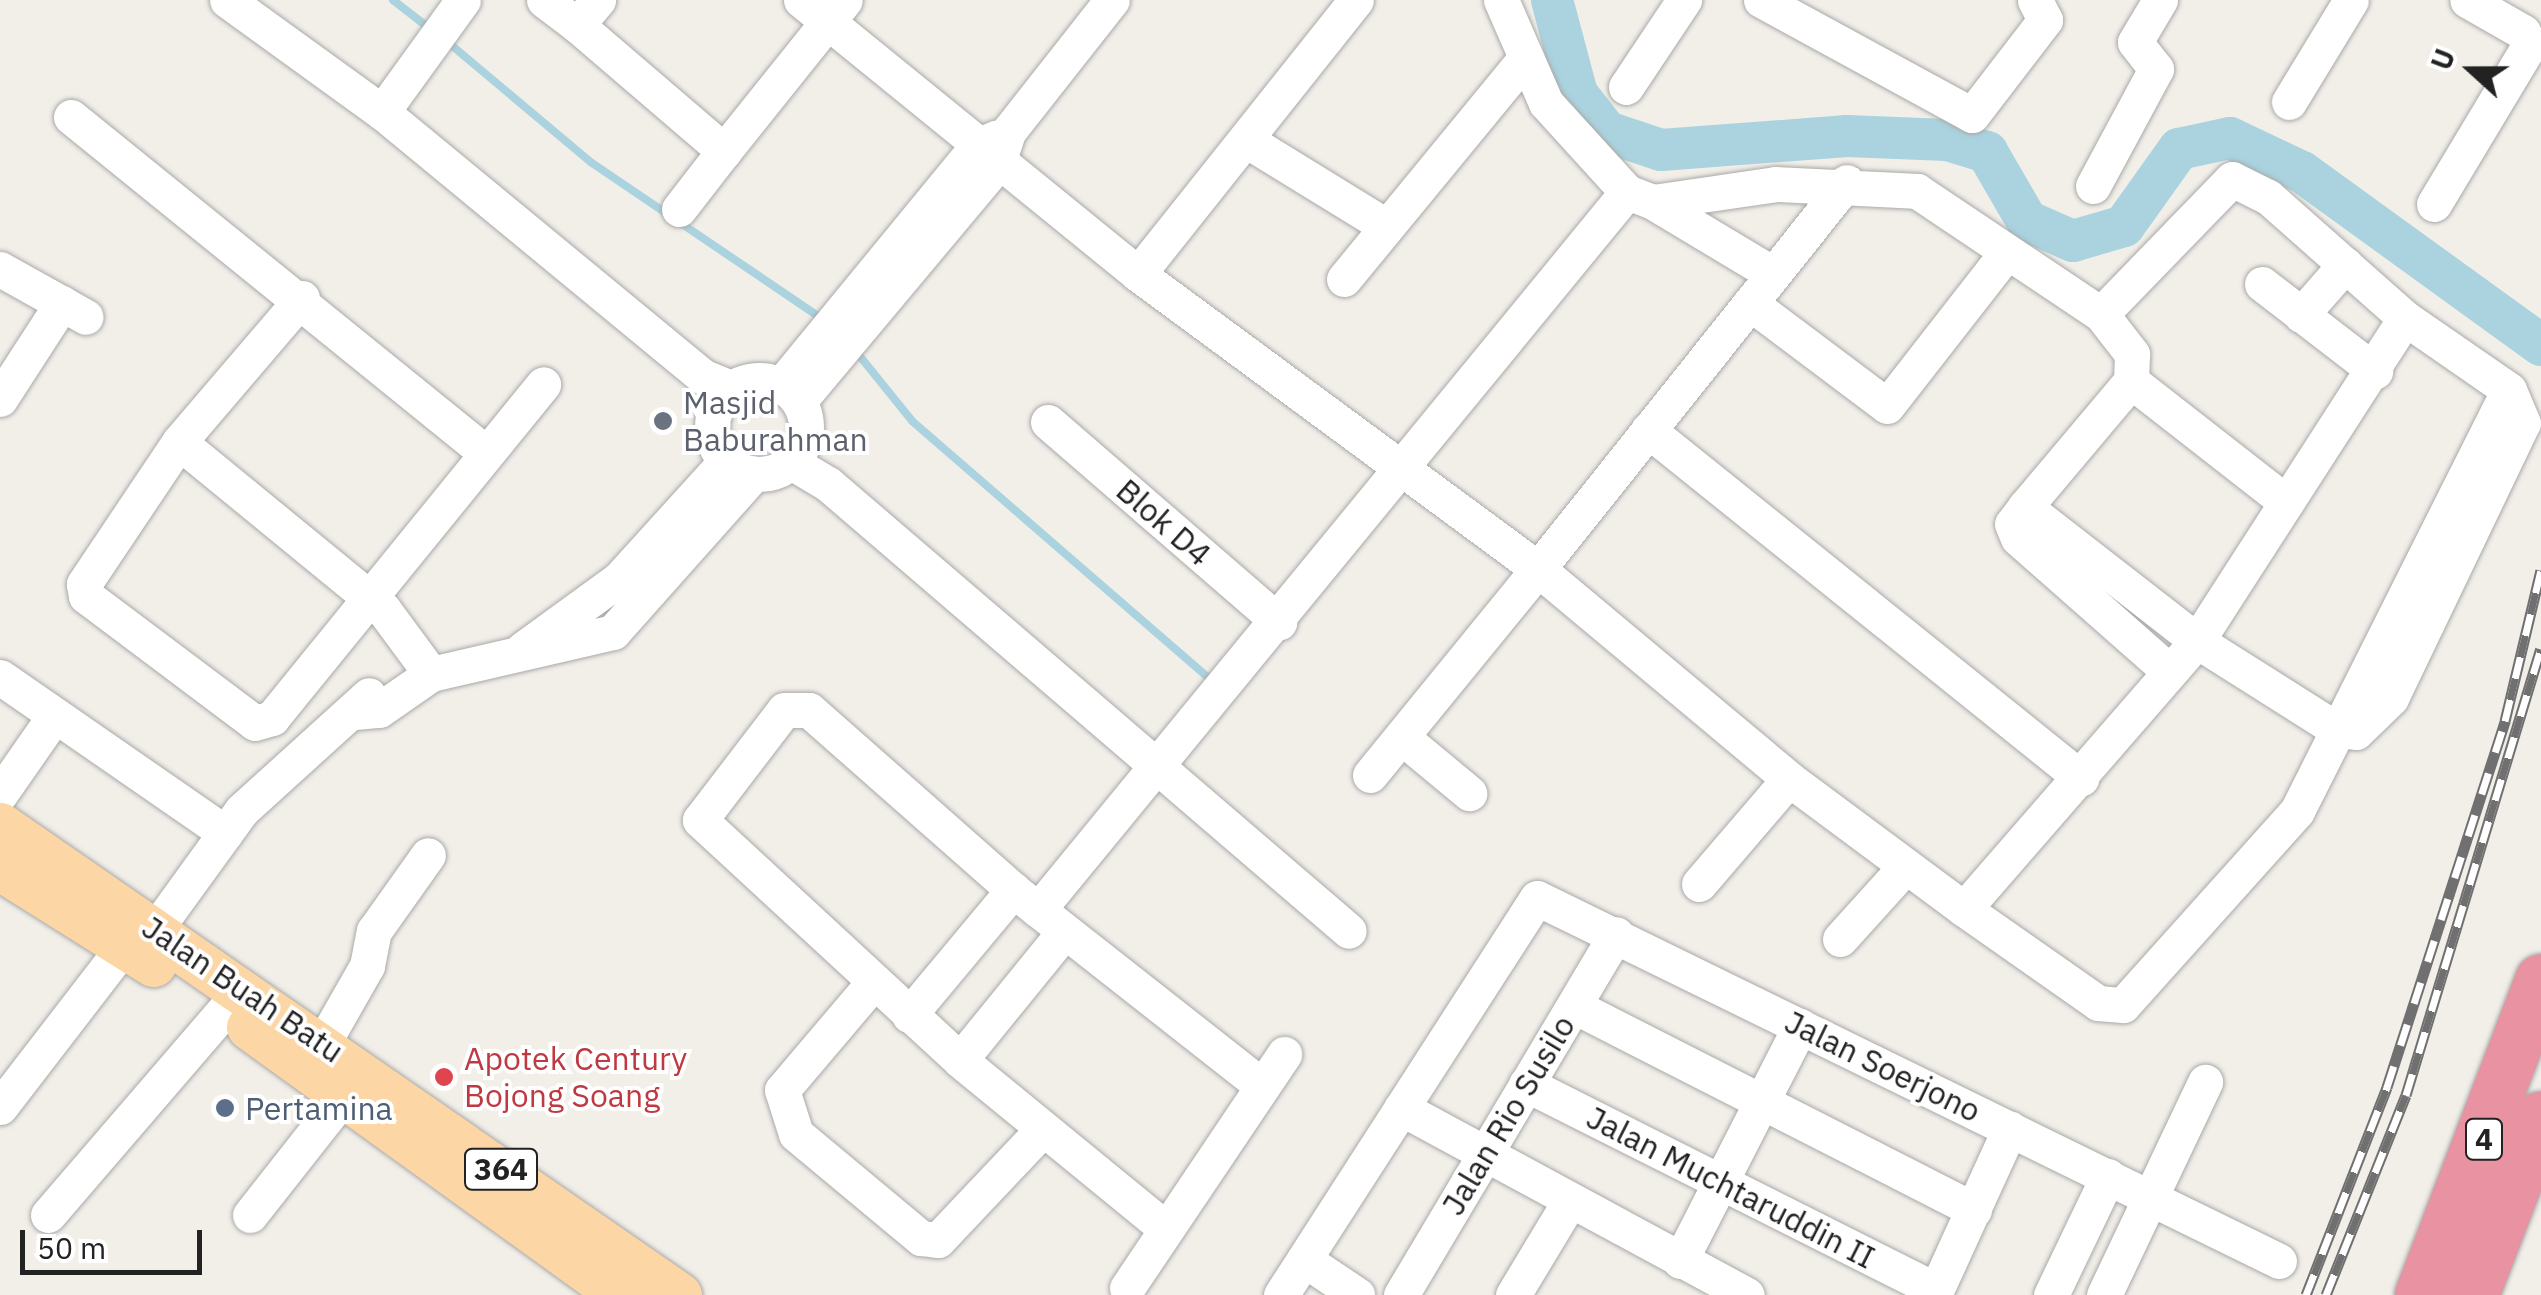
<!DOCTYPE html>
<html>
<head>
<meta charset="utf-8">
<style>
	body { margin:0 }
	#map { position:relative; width:2541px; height:1295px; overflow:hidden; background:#f2efe9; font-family:"IBM Plex Sans",sans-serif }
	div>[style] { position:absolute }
	.stream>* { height:8px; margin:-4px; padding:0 4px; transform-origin:4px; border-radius:4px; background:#aad3df }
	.river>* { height:42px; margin:-21px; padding:0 21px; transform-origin:21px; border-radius:21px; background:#aad3df }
	.roads { filter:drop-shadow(0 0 2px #a9a9a9) drop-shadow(0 0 2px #a9a9a9) }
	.minor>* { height:35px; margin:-17.5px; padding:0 17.5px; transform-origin:17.5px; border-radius:17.5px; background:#fff }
	.minor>.ring { margin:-17.5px; padding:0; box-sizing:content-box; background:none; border:35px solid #fff; border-radius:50% }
	.major>* { height:45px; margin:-22.5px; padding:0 22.5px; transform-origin:22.5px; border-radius:22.5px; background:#fcd6a4 }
	.highway>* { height:52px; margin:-26px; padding:0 26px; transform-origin:26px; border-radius:26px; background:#e892a2 }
	.rail>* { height:11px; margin-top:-5.5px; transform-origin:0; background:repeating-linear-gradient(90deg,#fff 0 22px,#707070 0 44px); box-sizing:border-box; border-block:2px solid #707070 }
	.dots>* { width:28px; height:28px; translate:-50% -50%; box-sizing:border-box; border:5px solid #fff; border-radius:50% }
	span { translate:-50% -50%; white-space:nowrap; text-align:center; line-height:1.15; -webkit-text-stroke:8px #fff; paint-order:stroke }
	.shield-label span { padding:2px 8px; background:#fff; border:2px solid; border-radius:8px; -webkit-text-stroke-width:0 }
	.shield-label { font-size:30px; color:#222; font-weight:700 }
	.worship-label { font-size:32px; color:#5b616d }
	.left { translate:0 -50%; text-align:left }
	.street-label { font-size:32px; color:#222 }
	.health-label { font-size:32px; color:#be3a42 }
	.service-label { font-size:32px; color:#4e5e75 }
	.north { position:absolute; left:2421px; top:20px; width:100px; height:100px; -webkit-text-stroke:8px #fff; paint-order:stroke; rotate:291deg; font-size:28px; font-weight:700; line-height:40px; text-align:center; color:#222 }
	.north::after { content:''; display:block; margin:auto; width:35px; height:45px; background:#222; clip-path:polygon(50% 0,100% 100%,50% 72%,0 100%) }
	.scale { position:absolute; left:20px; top:1230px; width:182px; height:45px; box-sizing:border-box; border:5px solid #222; border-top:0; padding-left:12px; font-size:30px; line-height:35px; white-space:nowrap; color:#222; -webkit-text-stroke:8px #fff; paint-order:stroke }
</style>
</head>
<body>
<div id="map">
	<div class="stream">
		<div style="left:393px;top:0;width:46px;rotate:37.9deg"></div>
		<div style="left:444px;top:39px;width:193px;rotate:40deg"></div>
		<div style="left:592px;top:163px;width:278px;rotate:34.1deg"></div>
		<div style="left:854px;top:349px;width:92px;rotate:51.1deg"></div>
		<div style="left:912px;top:421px;width:396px;rotate:40.9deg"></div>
	</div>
	<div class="river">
		<div style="left:1552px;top:0;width:97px;rotate:75.1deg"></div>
		<div style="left:1577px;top:94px;width:48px;rotate:51.7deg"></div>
		<div style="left:1607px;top:132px;width:57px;rotate:18.4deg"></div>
		<div style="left:1661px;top:150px;width:187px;rotate:-4.3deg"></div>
		<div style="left:1847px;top:136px;width:100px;rotate:2.3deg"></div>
		<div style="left:1947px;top:140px;width:42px;rotate:16.7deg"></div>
		<div style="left:1987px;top:152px;width:80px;rotate:59.9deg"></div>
		<div style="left:2027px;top:221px;width:50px;rotate:23.5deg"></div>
		<div style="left:2073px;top:241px;width:53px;rotate:-16.4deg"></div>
		<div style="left:2124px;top:226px;width:95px;rotate:-54.5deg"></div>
		<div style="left:2179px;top:149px;width:52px;rotate:-12.2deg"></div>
		<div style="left:2230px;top:138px;width:80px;rotate:25.3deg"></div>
		<div style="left:2302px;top:172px;width:295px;rotate:35.9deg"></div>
	</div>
	<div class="roads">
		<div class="minor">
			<div style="left:227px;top:0;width:191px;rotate:35.9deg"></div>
			<div style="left:382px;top:112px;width:417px;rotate:39.5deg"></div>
			<div style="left:704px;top:377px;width:29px;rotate:22deg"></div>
			<div style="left:544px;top:0;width:41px;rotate:37.1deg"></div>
			<div style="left:577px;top:25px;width:33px;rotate:-50deg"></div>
			<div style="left:801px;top:0;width:434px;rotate:39.1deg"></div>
			<div style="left:1138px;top:274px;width:497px;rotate:36.4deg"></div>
			<div style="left:1538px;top:569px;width:495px;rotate:-51.4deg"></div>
			<div style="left:1501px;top:0;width:112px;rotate:66.4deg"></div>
			<div style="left:1546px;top:103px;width:120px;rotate:47.7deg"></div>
			<div style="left:1627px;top:192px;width:28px;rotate:21deg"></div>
			<div style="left:1653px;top:202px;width:124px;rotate:-8.3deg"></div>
			<div style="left:1776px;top:184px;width:141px;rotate:2.8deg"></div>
			<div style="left:1917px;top:191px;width:221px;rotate:33.8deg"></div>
			<div style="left:2101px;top:314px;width:51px;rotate:52.2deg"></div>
			<div style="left:2132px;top:354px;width:27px;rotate:92deg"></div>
			<div style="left:2131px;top:381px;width:165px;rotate:130.1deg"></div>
			<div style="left:2025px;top:507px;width:218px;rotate:37.9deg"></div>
			<div style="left:2197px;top:641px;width:167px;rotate:32.3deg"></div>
			<div style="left:2338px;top:730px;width:18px;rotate:6deg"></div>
			<div style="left:2356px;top:732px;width:49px;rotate:-44.2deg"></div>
			<div style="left:2391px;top:698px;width:305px;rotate:-64.4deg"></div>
			<div style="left:2523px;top:423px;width:36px;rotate:-113deg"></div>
			<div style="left:2509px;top:390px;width:126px;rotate:-145.3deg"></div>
			<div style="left:2405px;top:318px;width:183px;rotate:-138.5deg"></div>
			<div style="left:2268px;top:197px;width:40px;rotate:-153.4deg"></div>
			<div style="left:2232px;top:179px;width:188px;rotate:134.1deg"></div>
			<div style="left:1761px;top:0;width:240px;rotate:28.6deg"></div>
			<div style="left:1972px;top:115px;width:120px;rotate:-52.5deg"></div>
			<div style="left:2045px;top:20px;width:22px;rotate:-117deg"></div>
			<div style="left:577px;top:25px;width:194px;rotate:40.6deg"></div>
			<div style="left:724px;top:151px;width:193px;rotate:-51.3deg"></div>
			<div style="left:1626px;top:87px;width:105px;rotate:-56.3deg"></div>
			<div style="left:2289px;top:102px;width:119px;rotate:-58.7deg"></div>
			<div style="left:382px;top:112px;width:138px;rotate:-54.1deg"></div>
			<div style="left:71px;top:117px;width:534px;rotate:38.99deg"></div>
			<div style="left:1246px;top:140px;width:164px;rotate:31.6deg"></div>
			<div style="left:2093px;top:186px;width:133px;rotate:-61.7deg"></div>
			<div style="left:2156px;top:69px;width:34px;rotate:-128deg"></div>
			<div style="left:2135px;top:42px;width:49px;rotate:-59.2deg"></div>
			<div style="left:1653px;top:202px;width:140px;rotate:31deg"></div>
			<div style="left:2434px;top:204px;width:184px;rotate:-59deg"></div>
			<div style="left:2529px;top:46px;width:15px;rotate:-113deg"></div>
			<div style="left:2523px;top:32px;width:64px;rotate:-150.3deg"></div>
			<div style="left:679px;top:209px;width:73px;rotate:-52.2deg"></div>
			<div style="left:0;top:269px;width:98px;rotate:29.2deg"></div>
			<div style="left:1138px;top:274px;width:350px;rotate:-51.5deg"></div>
			<div style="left:1344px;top:279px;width:281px;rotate:-50.6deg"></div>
			<div style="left:2262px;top:284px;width:143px;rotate:37.6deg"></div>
			<div style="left:302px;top:298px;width:189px;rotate:130.5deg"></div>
			<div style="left:179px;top:442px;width:171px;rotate:123.8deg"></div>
			<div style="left:84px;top:584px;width:12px;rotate:81deg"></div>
			<div style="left:86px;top:596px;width:211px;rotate:36.9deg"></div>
			<div style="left:255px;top:723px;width:18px;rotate:-16deg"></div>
			<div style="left:272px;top:718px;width:430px;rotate:-50.9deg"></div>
			<div style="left:1750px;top:303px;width:171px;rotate:36.9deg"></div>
			<div style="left:1887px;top:406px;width:195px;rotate:-52.1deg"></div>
			<div style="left:2301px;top:315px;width:67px;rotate:-48.7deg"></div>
			<div class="ring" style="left:712px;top:380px;width:59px;height:59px"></div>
			<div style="left:2131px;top:381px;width:197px;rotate:38deg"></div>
			<div style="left:781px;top:385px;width:309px;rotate:-50.6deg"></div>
			<div style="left:977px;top:146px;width:20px;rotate:-24deg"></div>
			<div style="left:0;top:399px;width:114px;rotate:-57.1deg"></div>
			<div style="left:799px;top:401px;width:310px;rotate:-50.1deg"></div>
			<div style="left:998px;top:163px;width:33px;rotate:-72deg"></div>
			<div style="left:1008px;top:132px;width:168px;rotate:-51.8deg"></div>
			<div style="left:1048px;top:422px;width:306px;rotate:40.9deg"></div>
			<div style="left:1648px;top:430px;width:556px;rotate:38.79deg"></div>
			<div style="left:179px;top:442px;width:264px;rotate:39.3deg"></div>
			<div style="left:383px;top:609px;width:81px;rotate:53.6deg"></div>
			<div style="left:791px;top:462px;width:43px;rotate:30.7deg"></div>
			<div style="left:828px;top:484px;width:686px;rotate:40.63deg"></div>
			<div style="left:2025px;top:507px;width:21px;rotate:127deg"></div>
			<div style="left:2012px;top:524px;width:15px;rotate:67deg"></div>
			<div style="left:2018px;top:538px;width:201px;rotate:41.4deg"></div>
			<div style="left:523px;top:649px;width:119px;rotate:-36.1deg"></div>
			<div style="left:619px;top:579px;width:159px;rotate:-47.8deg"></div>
			<div style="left:0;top:677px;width:274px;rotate:34.7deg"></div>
			<div style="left:355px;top:712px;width:24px;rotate:-5deg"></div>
			<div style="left:379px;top:710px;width:63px;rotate:-34.7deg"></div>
			<div style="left:431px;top:674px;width:187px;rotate:-13deg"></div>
			<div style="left:613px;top:632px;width:212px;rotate:-48.3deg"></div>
			<div style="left:1404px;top:739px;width:85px;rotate:39.7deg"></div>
			<div style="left:1370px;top:775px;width:266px;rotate:-50.8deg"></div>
			<div style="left:1538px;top:569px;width:327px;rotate:39.9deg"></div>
			<div style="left:1789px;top:779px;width:218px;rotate:36.6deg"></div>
			<div style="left:1964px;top:909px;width:355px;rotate:-49deg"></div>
			<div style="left:2197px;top:641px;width:384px;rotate:-57.2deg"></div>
			<div style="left:0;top:794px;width:96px;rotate:-55.2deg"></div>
			<div style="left:1699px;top:884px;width:138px;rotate:-49.4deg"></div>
			<div style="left:1964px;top:909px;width:164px;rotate:35deg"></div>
			<div style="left:2098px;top:1003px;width:25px;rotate:5deg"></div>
			<div style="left:2123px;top:1005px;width:261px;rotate:-48.1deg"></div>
			<div style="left:2297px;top:811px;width:471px;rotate:-63.3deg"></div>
			<div style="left:1038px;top:910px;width:929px;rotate:-50.64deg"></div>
			<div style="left:155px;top:930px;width:148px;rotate:-54.1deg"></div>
			<div style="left:242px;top:810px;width:171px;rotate:-42.2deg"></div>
			<div style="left:1840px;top:939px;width:97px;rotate:-47.9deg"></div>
			<div style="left:872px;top:984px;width:139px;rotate:130.3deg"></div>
			<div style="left:782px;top:1090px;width:46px;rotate:72.3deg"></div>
			<div style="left:796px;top:1134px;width:163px;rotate:39.8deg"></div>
			<div style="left:921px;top:1238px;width:17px;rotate:7deg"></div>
			<div style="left:938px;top:1240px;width:150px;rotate:-46.6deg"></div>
			<div style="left:1574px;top:1006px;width:449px;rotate:27deg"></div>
			<div style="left:909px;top:1015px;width:163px;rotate:-50.2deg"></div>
			<div style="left:323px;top:1043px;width:89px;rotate:-60.3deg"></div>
			<div style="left:367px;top:966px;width:36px;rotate:-79deg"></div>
			<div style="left:374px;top:931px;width:93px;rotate:-54.6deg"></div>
			<div style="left:960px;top:1060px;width:165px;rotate:-50.9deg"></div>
			<div style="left:1526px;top:1084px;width:459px;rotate:26.7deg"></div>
			<div style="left:0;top:1107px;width:203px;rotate:-52.4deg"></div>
			<div style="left:1401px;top:1108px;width:393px;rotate:28.4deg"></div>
			<div style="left:48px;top:1215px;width:272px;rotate:-49.3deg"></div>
			<div style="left:250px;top:1215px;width:150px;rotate:-51.8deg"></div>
			<div style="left:1165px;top:1228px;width:265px;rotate:-140.7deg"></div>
			<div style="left:960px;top:1060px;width:354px;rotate:-137.3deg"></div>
			<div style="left:700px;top:820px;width:138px;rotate:-52.6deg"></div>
			<div style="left:784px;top:710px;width:25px"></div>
			<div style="left:809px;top:710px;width:272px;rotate:41.4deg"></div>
			<div style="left:1013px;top:890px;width:315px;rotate:38.2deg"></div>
			<div style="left:1305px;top:1260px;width:63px;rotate:33.9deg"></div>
			<div style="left:1680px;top:1261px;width:264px;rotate:-62.9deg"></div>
			<div style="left:1127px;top:1288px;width:282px;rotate:-56.1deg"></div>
			<div style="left:1281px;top:1295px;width:472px;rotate:-57.2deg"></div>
			<div style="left:1537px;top:898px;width:826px;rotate:26.07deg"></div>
			<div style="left:1401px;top:1295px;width:420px;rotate:-59.2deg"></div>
			<div style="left:1513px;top:1295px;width:106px;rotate:-58.9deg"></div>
			<div style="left:1934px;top:1295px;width:183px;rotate:-65.5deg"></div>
			<div style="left:2051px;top:1295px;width:132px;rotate:-64.4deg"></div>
			<div style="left:2104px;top:1295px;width:236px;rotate:-64.6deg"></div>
		</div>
		<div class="major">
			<div style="left:0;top:825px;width:826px;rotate:34.69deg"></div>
			<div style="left:0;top:868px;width:181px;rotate:32.1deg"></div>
			<div style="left:249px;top:1027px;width:458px;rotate:35.8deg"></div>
		</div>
		<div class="highway">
			<div style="left:2421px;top:1295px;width:337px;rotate:-69.1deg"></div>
			<div style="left:2473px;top:1295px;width:190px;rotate:-69deg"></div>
		</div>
	</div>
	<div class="rail">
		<div style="left:2306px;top:1295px;width:223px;rotate:-68.7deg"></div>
		<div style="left:2387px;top:1087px;width:385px;rotate:-72.1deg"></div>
		<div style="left:2505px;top:721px;width:155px;rotate:-76.6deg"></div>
		<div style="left:2326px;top:1295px;width:215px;rotate:-68.2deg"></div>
		<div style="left:2406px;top:1095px;width:466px;rotate:-73.2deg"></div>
	</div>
	<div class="dots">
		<div style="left:663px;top:421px;background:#6b7280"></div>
		<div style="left:444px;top:1077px;background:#e0444e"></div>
		<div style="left:225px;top:1108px;background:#5c6f8a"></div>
	</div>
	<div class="shield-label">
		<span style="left:2484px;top:1139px">4</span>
		<span style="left:501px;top:1169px">364</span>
	</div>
	<div class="worship-label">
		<span class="left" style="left:683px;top:421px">Masjid<br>Baburahman</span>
	</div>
	<div class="street-label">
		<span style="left:1164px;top:522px;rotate:41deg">Blok D4</span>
		<span style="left:243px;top:989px;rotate:34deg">Jalan Buah Batu</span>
		<span style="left:1883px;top:1066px;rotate:26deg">Jalan Soerjono</span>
		<span style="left:1508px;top:1115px;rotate:-59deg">Jalan Rio Susilo</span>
		<span style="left:1731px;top:1187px;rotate:27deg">Jalan Muchtaruddin II</span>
	</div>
	<div class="health-label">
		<span class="left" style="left:464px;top:1077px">Apotek Century<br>Bojong Soang</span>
	</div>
	<div class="service-label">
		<span class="left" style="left:245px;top:1108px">Pertamina</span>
	</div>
	<div class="north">U</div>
	<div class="scale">50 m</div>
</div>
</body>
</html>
